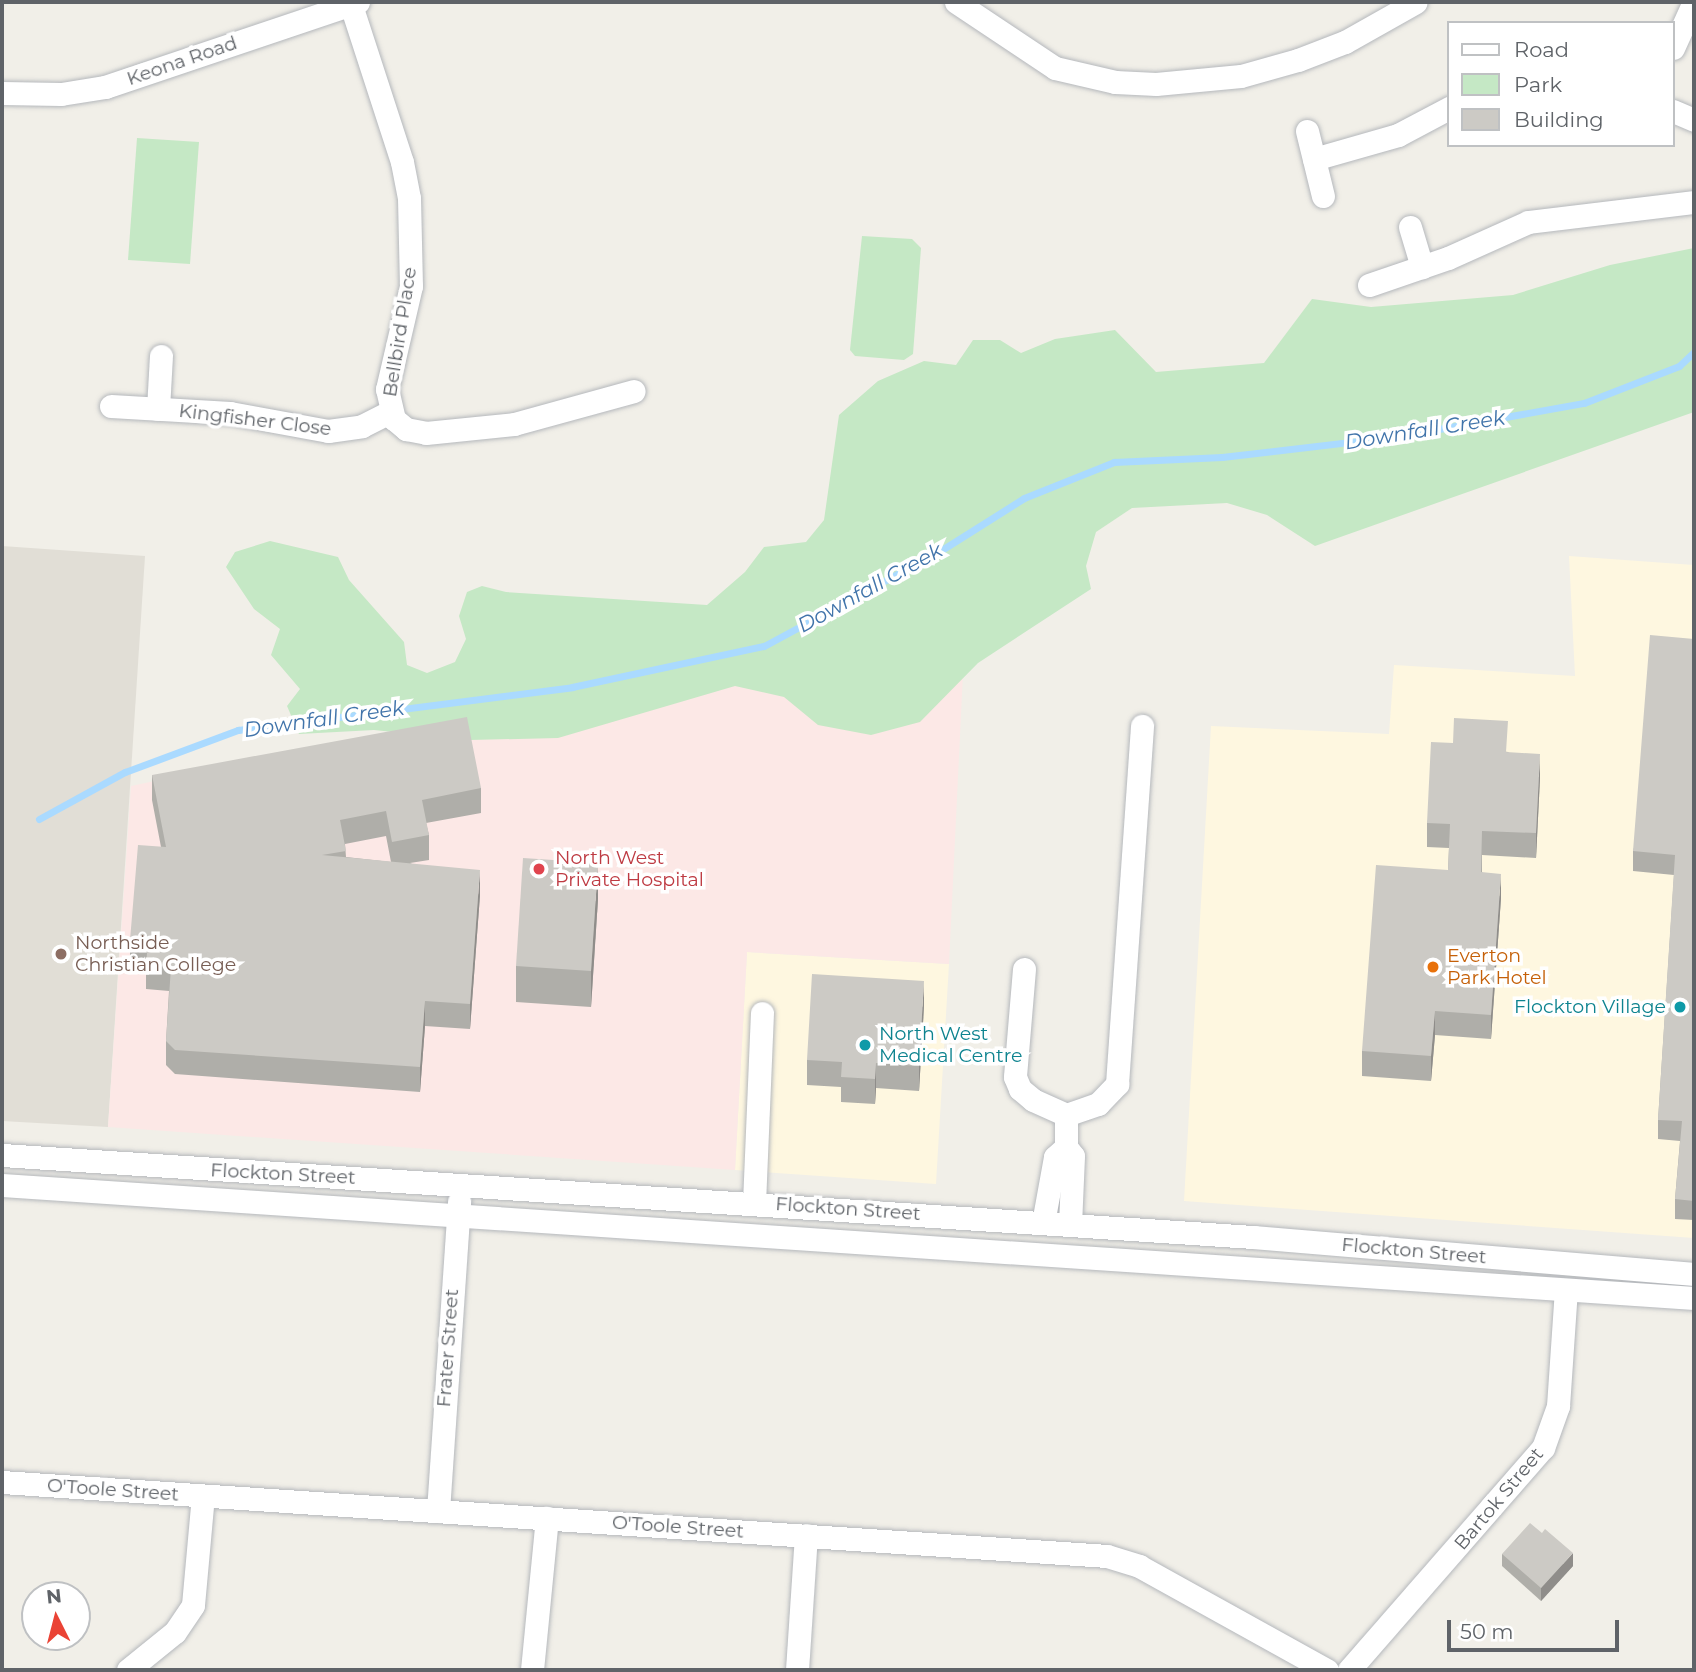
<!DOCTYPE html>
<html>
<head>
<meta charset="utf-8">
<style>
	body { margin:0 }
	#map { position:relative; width:1696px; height:1672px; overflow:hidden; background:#f1efe8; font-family:Montserrat,sans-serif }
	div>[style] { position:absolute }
	.commercial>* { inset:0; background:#fef7e0 }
	.education>* { inset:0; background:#e1ded6 }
	.medical>* { inset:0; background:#fce8e6 }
	.green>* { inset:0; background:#c5e8c5 }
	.stream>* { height:7px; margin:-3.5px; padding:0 3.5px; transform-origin:3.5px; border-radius:3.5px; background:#aadaff }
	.roads { filter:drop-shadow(0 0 2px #b5b8bc) drop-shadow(0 0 2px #b5b8bc) }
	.minor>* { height:23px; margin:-11.5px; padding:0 11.5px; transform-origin:11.5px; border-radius:11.5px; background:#fff }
	.wall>* { inset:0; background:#afaea9 }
	.shaded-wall>* { inset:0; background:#8f8d8a }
	.building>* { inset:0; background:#cccac5 }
	.dots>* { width:19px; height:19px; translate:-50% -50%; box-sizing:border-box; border:4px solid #fff; border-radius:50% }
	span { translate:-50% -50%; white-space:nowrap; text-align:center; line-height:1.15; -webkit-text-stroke:7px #fff; paint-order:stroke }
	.street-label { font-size:19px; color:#5f6368 }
	.health-label { font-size:19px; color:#be3a42 }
	.left { translate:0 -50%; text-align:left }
	.education-label { font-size:19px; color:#785e54 }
	.food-label { font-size:19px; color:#c56008 }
	.culture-label { font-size:19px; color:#0d838f }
	.right { translate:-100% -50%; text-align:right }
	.water-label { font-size:21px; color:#4174aa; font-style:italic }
	.frame { position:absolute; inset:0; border:4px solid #5f6368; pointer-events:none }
	.legend { position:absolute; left:1447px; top:21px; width:228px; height:126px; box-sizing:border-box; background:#fff; border:2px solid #bfc1c3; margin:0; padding:9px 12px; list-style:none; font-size:21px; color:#5f6368 }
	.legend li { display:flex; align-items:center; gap:14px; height:35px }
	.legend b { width:35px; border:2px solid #bfc1c3 }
	.north { position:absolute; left:21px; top:1581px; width:70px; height:70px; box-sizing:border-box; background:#fff; border:2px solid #bfc1c3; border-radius:50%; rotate:354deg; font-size:19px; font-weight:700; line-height:28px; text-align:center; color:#5f6368 }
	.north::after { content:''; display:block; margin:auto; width:24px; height:32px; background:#ea4335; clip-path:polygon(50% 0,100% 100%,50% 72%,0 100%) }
	.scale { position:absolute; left:1447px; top:1620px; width:172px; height:32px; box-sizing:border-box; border:4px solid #5f6368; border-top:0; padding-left:9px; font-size:21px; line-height:24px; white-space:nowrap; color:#5f6368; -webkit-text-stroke:5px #fff; paint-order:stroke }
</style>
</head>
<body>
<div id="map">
	<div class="commercial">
		<div style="clip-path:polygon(1569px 556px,1694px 565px,1694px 1238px,1184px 1201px,1211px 726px,1389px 734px,1394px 665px,1575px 676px)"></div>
		<div style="clip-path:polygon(747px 952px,949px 964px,936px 1184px,735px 1170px)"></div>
	</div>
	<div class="education">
		<div style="clip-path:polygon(2px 546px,145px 556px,108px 1127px,2px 1121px)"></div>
	</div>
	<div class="medical">
		<div style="clip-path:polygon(966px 611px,949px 964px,747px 952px,735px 1170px,108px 1127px,131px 786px)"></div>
	</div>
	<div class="green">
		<div style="clip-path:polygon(137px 138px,199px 142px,190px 264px,128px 260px)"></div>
		<div style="clip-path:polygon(862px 236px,912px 239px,921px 248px,913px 354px,904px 360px,855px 356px,850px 350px)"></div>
		<div style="clip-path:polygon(1694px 248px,1694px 412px,1315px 546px,1267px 515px,1227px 503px,1132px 508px,1096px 532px,1086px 566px,1091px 589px,978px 663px,920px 722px,871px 735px,818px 725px,784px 697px,735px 686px,558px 738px,470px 740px,374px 730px,299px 734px,287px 706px,300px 689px,271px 655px,280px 629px,254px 609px,226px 567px,235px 552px,270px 541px,338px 557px,349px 580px,404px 642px,407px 665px,427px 673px,455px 662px,466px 639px,459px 616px,467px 592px,482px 586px,506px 592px,707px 605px,745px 572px,764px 547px,806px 542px,824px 520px,839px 415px,878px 381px,924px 361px,956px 365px,973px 340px,1000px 340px,1021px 353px,1055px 339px,1115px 330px,1156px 372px,1264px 363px,1312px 299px,1371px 307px,1513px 295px,1610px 265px)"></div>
	</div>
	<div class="stream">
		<div style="left:39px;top:819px;width:98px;rotate:-28.7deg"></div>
		<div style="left:125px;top:772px;width:121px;rotate:-20.4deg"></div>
		<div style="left:238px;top:730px;width:337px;rotate:-7.3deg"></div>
		<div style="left:572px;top:687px;width:196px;rotate:-12.1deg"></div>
		<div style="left:764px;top:646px;width:200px;rotate:-28.4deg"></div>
		<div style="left:940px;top:551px;width:99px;rotate:-32.2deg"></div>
		<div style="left:1024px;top:498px;width:97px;rotate:-21.8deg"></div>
		<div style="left:1114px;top:462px;width:108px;rotate:-2.7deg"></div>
		<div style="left:1222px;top:457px;width:179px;rotate:-6.7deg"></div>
		<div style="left:1400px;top:436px;width:187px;rotate:-10.2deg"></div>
		<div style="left:1584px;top:403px;width:102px;rotate:-21.3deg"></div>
		<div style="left:1679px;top:366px;width:21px;rotate:-43deg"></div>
	</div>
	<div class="roads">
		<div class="minor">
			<div style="left:350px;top:2px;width:168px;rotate:72deg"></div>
			<div style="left:402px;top:162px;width:37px;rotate:79deg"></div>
			<div style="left:409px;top:198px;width:88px;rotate:88.7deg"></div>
			<div style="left:411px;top:286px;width:106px;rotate:103.1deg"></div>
			<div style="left:387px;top:389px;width:31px;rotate:77deg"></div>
			<div style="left:394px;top:419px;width:16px;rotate:40deg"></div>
			<div style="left:406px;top:429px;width:20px;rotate:11deg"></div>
			<div style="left:426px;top:433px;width:88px;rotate:-5.8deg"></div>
			<div style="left:514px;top:424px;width:124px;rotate:-15.4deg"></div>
			<div style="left:956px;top:2px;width:119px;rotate:33.7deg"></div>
			<div style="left:1055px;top:68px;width:62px;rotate:13.1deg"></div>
			<div style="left:1115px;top:82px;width:41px;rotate:2.8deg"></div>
			<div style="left:1156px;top:84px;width:85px;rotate:-5.4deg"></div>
			<div style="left:1241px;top:76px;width:59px;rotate:-15.7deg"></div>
			<div style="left:1298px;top:60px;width:50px;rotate:-21deg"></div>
			<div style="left:1345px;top:42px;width:81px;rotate:-29.4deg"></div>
			<div style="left:1673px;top:48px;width:48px;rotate:-65.6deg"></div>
			<div style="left:2px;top:93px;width:59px;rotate:1deg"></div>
			<div style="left:61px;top:94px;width:45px;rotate:-9deg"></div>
			<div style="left:105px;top:87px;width:267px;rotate:-18.6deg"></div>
			<div style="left:1673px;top:111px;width:23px;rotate:23deg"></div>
			<div style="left:1307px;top:131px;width:67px;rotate:76.2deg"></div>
			<div style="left:1314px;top:159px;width:87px;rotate:-15.9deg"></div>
			<div style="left:1398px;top:135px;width:58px;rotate:-27.9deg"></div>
			<div style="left:1410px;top:227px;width:42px;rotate:73.3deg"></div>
			<div style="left:1369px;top:285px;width:83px;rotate:-18.9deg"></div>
			<div style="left:1448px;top:258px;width:88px;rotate:-24.2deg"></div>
			<div style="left:1528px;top:222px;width:167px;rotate:-6.9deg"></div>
			<div style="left:111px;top:406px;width:119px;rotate:3.4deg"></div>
			<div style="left:230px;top:413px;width:100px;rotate:10.4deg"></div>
			<div style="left:328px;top:431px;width:34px;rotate:-8deg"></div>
			<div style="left:362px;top:426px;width:31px;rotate:-27deg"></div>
			<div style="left:158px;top:409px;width:53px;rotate:-86.8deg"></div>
			<div style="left:1024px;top:969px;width:108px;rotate:94.8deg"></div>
			<div style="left:1015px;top:1077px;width:13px;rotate:67deg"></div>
			<div style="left:1020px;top:1089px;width:17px;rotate:40deg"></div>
			<div style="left:1033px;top:1100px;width:36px;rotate:24deg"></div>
			<div style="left:1066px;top:1115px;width:32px;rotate:90deg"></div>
			<div style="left:1066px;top:1115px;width:34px;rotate:-19deg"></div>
			<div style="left:1098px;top:1104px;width:28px;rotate:-46deg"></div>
			<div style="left:1117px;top:1084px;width:359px;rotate:-86deg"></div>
			<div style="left:2px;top:1155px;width:1254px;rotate:3.75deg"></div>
			<div style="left:1253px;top:1237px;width:443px;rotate:4.8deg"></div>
			<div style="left:2px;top:1185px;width:1696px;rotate:3.82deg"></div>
			<div style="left:754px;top:1203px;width:190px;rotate:-87.6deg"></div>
			<div style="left:1043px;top:1223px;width:67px;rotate:-79.7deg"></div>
			<div style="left:1055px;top:1157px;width:15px;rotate:-42deg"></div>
			<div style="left:1066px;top:1147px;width:11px;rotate:52deg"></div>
			<div style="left:1073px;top:1156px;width:69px;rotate:92.5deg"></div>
			<div style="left:2px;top:1482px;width:1107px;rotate:3.83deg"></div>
			<div style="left:1107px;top:1556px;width:34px;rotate:17deg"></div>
			<div style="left:1139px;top:1566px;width:215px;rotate:29deg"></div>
			<div style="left:438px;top:1511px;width:310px;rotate:-86.1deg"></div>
			<div style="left:128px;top:1670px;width:60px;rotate:-39deg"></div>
			<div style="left:175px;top:1632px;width:32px;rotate:-56deg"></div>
			<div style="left:193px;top:1605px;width:109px;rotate:-84.8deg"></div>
			<div style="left:532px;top:1670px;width:153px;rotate:-84.4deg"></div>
			<div style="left:797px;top:1670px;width:135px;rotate:-86.2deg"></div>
			<div style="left:1349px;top:1670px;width:295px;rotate:-48.9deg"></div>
			<div style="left:1543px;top:1448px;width:45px;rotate:-70.3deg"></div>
			<div style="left:1558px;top:1406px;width:116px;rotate:-86.1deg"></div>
		</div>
	</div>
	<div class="wall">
		<div style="clip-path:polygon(1694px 639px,1694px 1220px,1675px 1219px,1675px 1199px,1680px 1141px,1658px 1139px,1658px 1120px,1674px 875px,1633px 871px,1633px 851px)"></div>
		<div style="clip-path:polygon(1453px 743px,1508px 752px,1540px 778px,1536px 858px,1482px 855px,1482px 872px,1501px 898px,1491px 1039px,1435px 1035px,1431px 1081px,1362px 1076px,1362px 1051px,1448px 870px,1449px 848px,1427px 847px,1427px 823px)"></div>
		<div style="clip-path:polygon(evenodd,152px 775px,481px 788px,481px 813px,426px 823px,429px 835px,429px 860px,410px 863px,480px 895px,470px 1029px,425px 1026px,420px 1092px,175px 1074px,166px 1065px,166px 1041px,169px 991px,146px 989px,146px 966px,130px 965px,130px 940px,161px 847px,152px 800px,152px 775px,386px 836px,391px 862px,346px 857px,345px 844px,386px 836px)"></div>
		<div style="clip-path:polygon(598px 899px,591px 1007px,516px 1002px,516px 966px)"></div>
		<div style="clip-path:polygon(924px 1006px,919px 1091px,876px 1088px,875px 1104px,841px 1102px,841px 1087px,807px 1085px,807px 1060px)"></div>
		<div style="clip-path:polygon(1502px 1554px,1573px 1566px,1541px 1601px,1502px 1566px)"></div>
	</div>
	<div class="shaded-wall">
		<div style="clip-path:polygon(1540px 754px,1540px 778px,1536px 858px,1536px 833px)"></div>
		<div style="clip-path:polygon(598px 863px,598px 899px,591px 1007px,591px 971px)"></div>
		<div style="clip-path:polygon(480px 870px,480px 895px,470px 1029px,470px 1004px)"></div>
		<div style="clip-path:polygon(1501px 874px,1501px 898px,1491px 1039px,1491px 1015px)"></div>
		<div style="clip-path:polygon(924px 981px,924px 1006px,919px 1091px,919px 1066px)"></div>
		<div style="clip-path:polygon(425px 1001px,425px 1026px,420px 1092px,420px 1067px)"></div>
		<div style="clip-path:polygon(1435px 1011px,1435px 1035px,1431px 1081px,1431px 1056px)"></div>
		<div style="clip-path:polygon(876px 1063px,876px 1088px,875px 1104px,875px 1079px)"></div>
		<div style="clip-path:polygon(1573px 1553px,1573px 1566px,1541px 1601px,1541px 1588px)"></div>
	</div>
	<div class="building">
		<div style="clip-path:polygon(1650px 635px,1694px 639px,1694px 1201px,1675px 1199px,1682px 1121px,1658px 1120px,1675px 855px,1633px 851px)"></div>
		<div style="clip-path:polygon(467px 717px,481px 788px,422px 800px,429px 835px,392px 842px,386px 811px,340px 820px,346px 851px,322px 855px,480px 870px,470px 1004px,425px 1001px,420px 1067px,175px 1050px,166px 1041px,171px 967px,146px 965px,148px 941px,130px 940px,138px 845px,166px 847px,152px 775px)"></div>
		<div style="clip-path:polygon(1454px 718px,1508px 721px,1506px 752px,1540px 754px,1536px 833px,1482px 831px,1481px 872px,1501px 874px,1491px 1015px,1435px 1011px,1431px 1056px,1362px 1051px,1376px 865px,1448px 870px,1450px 824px,1427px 823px,1431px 742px,1453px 743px)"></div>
		<div style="clip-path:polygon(523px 858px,598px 863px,591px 971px,516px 966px)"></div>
		<div style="clip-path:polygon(812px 974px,924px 981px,919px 1066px,876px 1063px,875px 1079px,841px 1077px,842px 1062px,807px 1060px)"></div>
		<div style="clip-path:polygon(1530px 1523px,1542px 1533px,1545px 1529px,1573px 1553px,1541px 1588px,1502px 1554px)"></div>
	</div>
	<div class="dots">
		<div style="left:539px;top:869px;background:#e0444e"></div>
		<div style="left:61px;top:954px;background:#8d6e63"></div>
		<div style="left:1433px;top:967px;background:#e8710a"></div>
		<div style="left:1680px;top:1007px;background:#0f9aa8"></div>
		<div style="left:865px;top:1045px;background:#0f9aa8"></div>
	</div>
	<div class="street-label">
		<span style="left:182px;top:61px;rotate:-19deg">Keona Road</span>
		<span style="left:400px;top:332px;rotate:-81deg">Bellbird Place</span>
		<span style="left:255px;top:420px;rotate:7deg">Kingfisher Close</span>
		<span style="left:283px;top:1174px;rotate:3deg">Flockton Street</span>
		<span style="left:848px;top:1209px;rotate:4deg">Flockton Street</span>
		<span style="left:1414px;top:1251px;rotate:5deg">Flockton Street</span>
		<span style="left:448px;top:1348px;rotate:-86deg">Frater Street</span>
		<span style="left:113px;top:1490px;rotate:4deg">O'Toole Street</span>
		<span style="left:1499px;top:1499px;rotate:-50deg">Bartok Street</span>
		<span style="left:678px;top:1527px;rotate:4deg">O'Toole Street</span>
	</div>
	<div class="health-label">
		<span class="left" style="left:555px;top:869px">North West<br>Private Hospital</span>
	</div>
	<div class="education-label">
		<span class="left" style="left:75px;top:954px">Northside<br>Christian College</span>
	</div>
	<div class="food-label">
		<span class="left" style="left:1447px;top:967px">Everton<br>Park Hotel</span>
	</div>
	<div class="culture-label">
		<span class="right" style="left:1666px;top:1007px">Flockton Village</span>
		<span class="left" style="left:879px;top:1045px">North West<br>Medical Centre</span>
	</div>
	<div class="water-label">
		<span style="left:1425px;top:430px;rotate:-9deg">Downfall Creek</span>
		<span style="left:870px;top:588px;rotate:-29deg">Downfall Creek</span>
		<span style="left:324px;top:719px;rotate:-8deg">Downfall Creek</span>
	</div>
	<div class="frame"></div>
	<ul class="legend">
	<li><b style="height:9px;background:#fff"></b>Road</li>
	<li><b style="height:19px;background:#c5e8c5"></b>Park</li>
	<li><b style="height:19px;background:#cccac5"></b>Building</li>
	</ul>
	<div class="north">N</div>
	<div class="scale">50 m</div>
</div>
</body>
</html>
